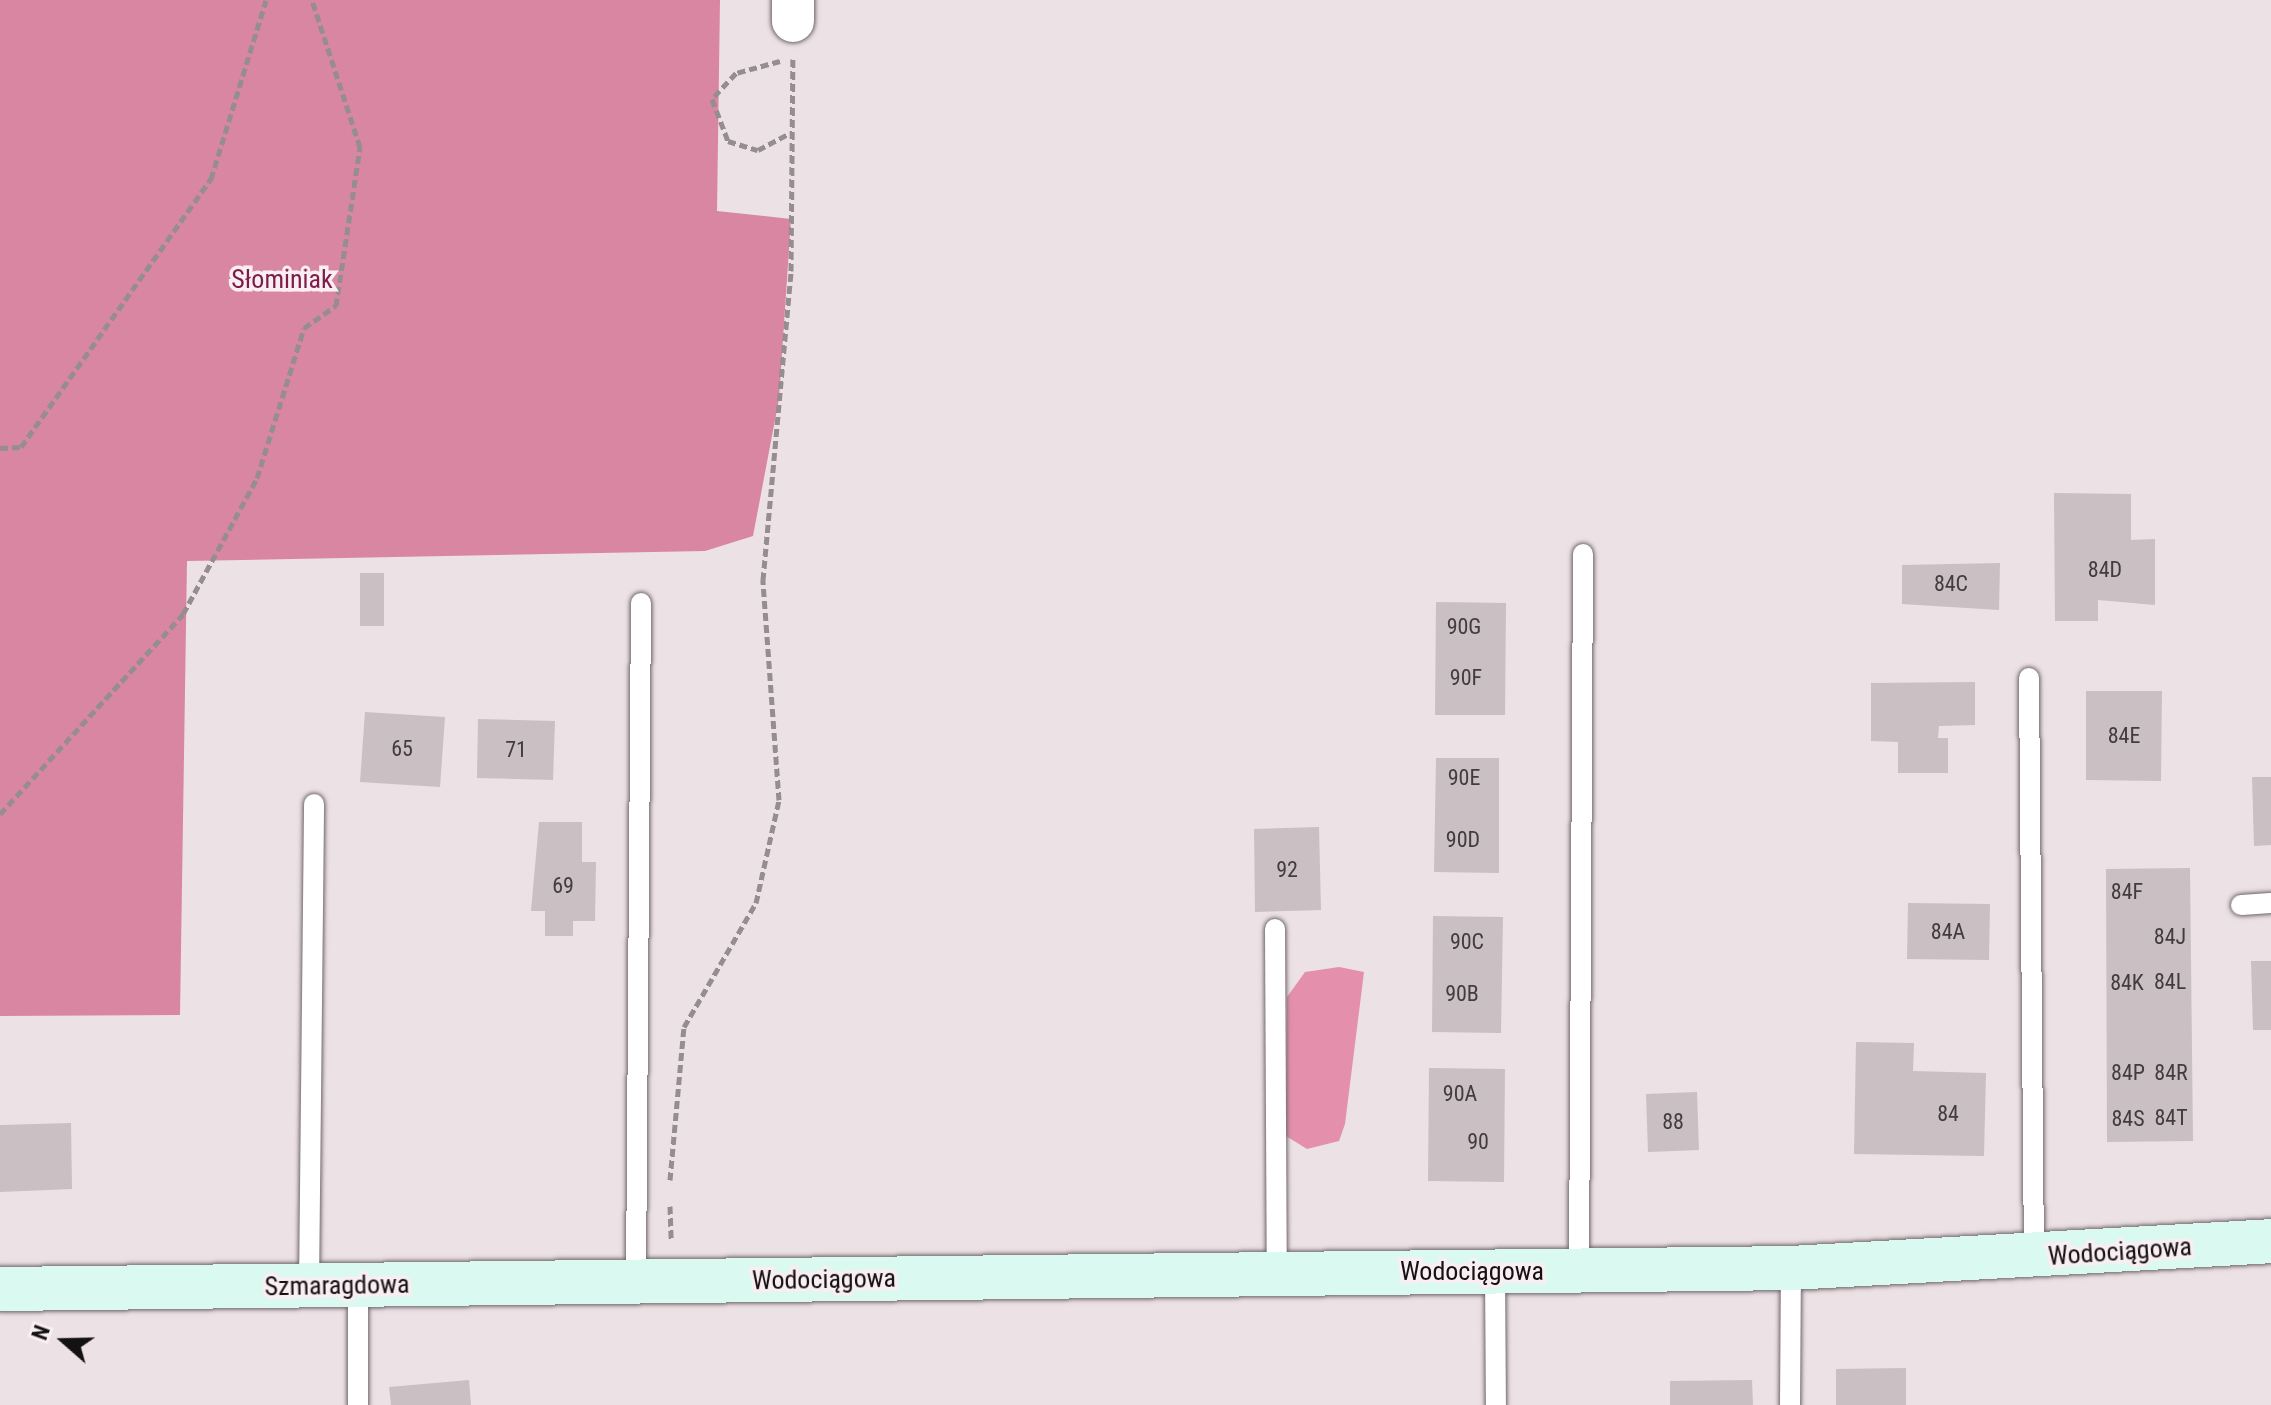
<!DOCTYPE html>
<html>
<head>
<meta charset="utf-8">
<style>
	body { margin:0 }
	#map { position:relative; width:2271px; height:1405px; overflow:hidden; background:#ece1e4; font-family:"Roboto Condensed",sans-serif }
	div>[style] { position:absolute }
	.forest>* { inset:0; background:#d986a3 }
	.water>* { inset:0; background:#e490ad }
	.building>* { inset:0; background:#cabfc2 }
	.path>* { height:5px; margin-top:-2.5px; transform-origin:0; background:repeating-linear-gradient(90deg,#958d90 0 8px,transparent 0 12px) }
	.roads { filter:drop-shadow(0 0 2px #71676a) drop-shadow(0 0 2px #71676a) }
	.lane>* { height:20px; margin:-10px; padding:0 10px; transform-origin:10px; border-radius:10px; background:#fff }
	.street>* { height:42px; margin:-21px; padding:0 21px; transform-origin:21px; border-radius:21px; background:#fff }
	.secondary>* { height:44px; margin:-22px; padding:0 22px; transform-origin:22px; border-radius:22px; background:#daf9f0 }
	span { translate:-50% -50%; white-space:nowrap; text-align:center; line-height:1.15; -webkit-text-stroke:7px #f9eef1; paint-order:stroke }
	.number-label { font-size:22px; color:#423c3e }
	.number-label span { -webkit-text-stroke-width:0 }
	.park-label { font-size:26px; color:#7d1c48 }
	.street-label { font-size:26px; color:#141112 }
	.north { position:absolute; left:24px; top:1301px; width:80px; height:80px; -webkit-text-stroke:6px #f9eef1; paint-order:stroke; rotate:290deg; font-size:22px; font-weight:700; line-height:32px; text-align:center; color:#141112 }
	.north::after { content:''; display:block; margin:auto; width:28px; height:36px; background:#141112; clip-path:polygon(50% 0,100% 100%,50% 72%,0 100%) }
</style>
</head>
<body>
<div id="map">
	<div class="forest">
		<div style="clip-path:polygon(0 0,720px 0,717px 211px,791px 219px,779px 399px,753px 536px,705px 551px,187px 561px,180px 1015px,0 1016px)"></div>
	</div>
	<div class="water">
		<div style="clip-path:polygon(1339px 967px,1364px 972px,1345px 1124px,1339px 1141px,1307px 1149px,1286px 1136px,1287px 997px,1305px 972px)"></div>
	</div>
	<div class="building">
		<div style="clip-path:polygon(2054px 493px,2131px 494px,2131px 540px,2155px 539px,2155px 605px,2098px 600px,2098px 621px,2055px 621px)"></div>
		<div style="clip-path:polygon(2000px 563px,1999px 610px,1902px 604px,1902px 565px)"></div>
		<div style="clip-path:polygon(360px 573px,384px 573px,384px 626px,360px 626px)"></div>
		<div style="clip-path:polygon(1436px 602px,1506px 603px,1505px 715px,1435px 715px)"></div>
		<div style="clip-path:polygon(1975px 682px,1975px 725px,1939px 726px,1938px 738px,1948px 738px,1948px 773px,1898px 773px,1898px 742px,1871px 741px,1871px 683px)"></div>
		<div style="clip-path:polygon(2086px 691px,2162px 691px,2161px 781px,2086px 780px)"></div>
		<div style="clip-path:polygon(365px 712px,445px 717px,440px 787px,360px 782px)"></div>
		<div style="clip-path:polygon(478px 719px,555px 721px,553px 780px,477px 778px)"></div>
		<div style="clip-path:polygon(1436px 758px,1499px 758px,1499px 873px,1434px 872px)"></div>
		<div style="clip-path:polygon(2252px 777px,2271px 777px,2271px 845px,2254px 846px)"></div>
		<div style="clip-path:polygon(539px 822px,582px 822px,582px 862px,596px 862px,595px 921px,573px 921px,573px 936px,545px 936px,545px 911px,531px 911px)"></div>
		<div style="clip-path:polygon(1319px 827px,1321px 910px,1255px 912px,1254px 829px)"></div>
		<div style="clip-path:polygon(2190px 868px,2193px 1141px,2107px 1142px,2106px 869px)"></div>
		<div style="clip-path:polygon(1908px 903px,1990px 904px,1989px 960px,1907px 959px)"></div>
		<div style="clip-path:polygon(1433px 916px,1503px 917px,1501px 1033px,1432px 1032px)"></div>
		<div style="clip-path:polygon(2251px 961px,2271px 961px,2271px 1030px,2253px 1030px)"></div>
		<div style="clip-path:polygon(1856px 1042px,1914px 1043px,1913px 1071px,1986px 1073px,1984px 1156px,1854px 1154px)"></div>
		<div style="clip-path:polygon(1429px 1068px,1505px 1069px,1504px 1182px,1428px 1181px)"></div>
		<div style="clip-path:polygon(1697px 1092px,1699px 1150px,1648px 1152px,1646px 1094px)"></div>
		<div style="clip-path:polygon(71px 1123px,72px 1189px,0 1192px,0 1125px)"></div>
		<div style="clip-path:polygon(1906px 1368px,1906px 1405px,1836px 1405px,1836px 1369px)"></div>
		<div style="clip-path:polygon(469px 1380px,471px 1405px,391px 1405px,389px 1387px)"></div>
		<div style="clip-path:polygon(1752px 1380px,1753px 1405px,1670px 1405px,1670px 1381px)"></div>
	</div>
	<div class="path">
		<div style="left:780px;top:61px;width:46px;rotate:164.7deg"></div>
		<div style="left:736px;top:73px;width:35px;rotate:133deg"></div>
		<div style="left:712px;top:99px;width:45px;rotate:69.1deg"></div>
		<div style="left:728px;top:141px;width:31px;rotate:17deg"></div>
		<div style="left:758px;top:150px;width:36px;rotate:-28deg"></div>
		<div style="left:0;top:448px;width:21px;rotate:-3deg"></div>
		<div style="left:21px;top:447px;width:329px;rotate:-54.7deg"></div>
		<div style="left:211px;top:179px;width:187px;rotate:-72.9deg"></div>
		<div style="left:0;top:814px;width:271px;rotate:-47.5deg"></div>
		<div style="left:183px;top:614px;width:155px;rotate:-61.4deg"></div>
		<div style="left:257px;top:478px;width:157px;rotate:-72.6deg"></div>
		<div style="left:304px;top:328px;width:39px;rotate:-35deg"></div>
		<div style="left:336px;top:306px;width:161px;rotate:-81.4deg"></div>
		<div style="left:360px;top:147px;width:155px;rotate:-108.1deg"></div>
		<div style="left:670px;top:1180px;width:154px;rotate:-84.8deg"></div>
		<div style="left:684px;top:1027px;width:143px;rotate:-59.9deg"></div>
		<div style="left:756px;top:903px;width:106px;rotate:-77.4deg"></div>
		<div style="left:779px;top:800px;width:221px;rotate:-94.2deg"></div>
		<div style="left:763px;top:580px;width:310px;rotate:-84.8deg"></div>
		<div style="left:791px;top:271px;width:212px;rotate:-89.5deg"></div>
		<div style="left:670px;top:1206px;width:34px;rotate:88deg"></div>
	</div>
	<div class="roads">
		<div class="lane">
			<div style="left:2029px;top:678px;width:580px;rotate:89.51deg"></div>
			<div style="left:2241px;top:905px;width:30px;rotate:-4deg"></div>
			<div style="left:1275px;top:929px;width:346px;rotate:89.7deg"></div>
			<div style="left:1495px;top:1271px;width:134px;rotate:89.6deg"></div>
			<div style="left:1579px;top:1272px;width:718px;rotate:-89.68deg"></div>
			<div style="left:636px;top:1281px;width:678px;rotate:-89.58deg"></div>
			<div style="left:309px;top:1287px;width:483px;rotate:-89.4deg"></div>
			<div style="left:358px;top:1405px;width:119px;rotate:-90deg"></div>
			<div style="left:1790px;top:1405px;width:137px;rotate:-89.6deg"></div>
		</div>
		<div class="street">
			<div style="left:793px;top:0;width:21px;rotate:90deg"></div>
		</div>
		<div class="secondary">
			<div style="left:0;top:1289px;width:1791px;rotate:-0.67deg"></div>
			<div style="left:1791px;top:1268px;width:481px;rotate:-3.2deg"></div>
		</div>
	</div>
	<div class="number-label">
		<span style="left:2105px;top:570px">84D</span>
		<span style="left:1951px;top:584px">84C</span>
		<span style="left:1464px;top:627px">90G</span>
		<span style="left:1466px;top:678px">90F</span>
		<span style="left:2124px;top:736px">84E</span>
		<span style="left:402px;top:749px">65</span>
		<span style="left:516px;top:750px">71</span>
		<span style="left:1464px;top:778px">90E</span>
		<span style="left:1463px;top:840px">90D</span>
		<span style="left:1287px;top:870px">92</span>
		<span style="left:563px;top:886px">69</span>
		<span style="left:2127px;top:892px">84F</span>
		<span style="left:1948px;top:932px">84A</span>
		<span style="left:2170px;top:937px">84J</span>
		<span style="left:1467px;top:942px">90C</span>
		<span style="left:2170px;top:982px">84L</span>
		<span style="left:2127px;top:983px">84K</span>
		<span style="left:1462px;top:994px">90B</span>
		<span style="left:2128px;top:1073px">84P</span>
		<span style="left:2171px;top:1073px">84R</span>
		<span style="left:1460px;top:1094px">90A</span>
		<span style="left:1948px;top:1114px">84</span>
		<span style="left:2171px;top:1118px">84T</span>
		<span style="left:2128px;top:1119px">84S</span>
		<span style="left:1673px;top:1122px">88</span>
		<span style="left:1478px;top:1142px">90</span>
	</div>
	<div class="park-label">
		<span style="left:282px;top:280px">Słominiak</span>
	</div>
	<div class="street-label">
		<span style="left:2120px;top:1252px;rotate:-4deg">Wodociągowa</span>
		<span style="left:1472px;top:1272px">Wodociągowa</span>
		<span style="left:824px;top:1280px;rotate:-1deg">Wodociągowa</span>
		<span style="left:337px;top:1286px;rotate:-1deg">Szmaragdowa</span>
	</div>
	<div class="north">N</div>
</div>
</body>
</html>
